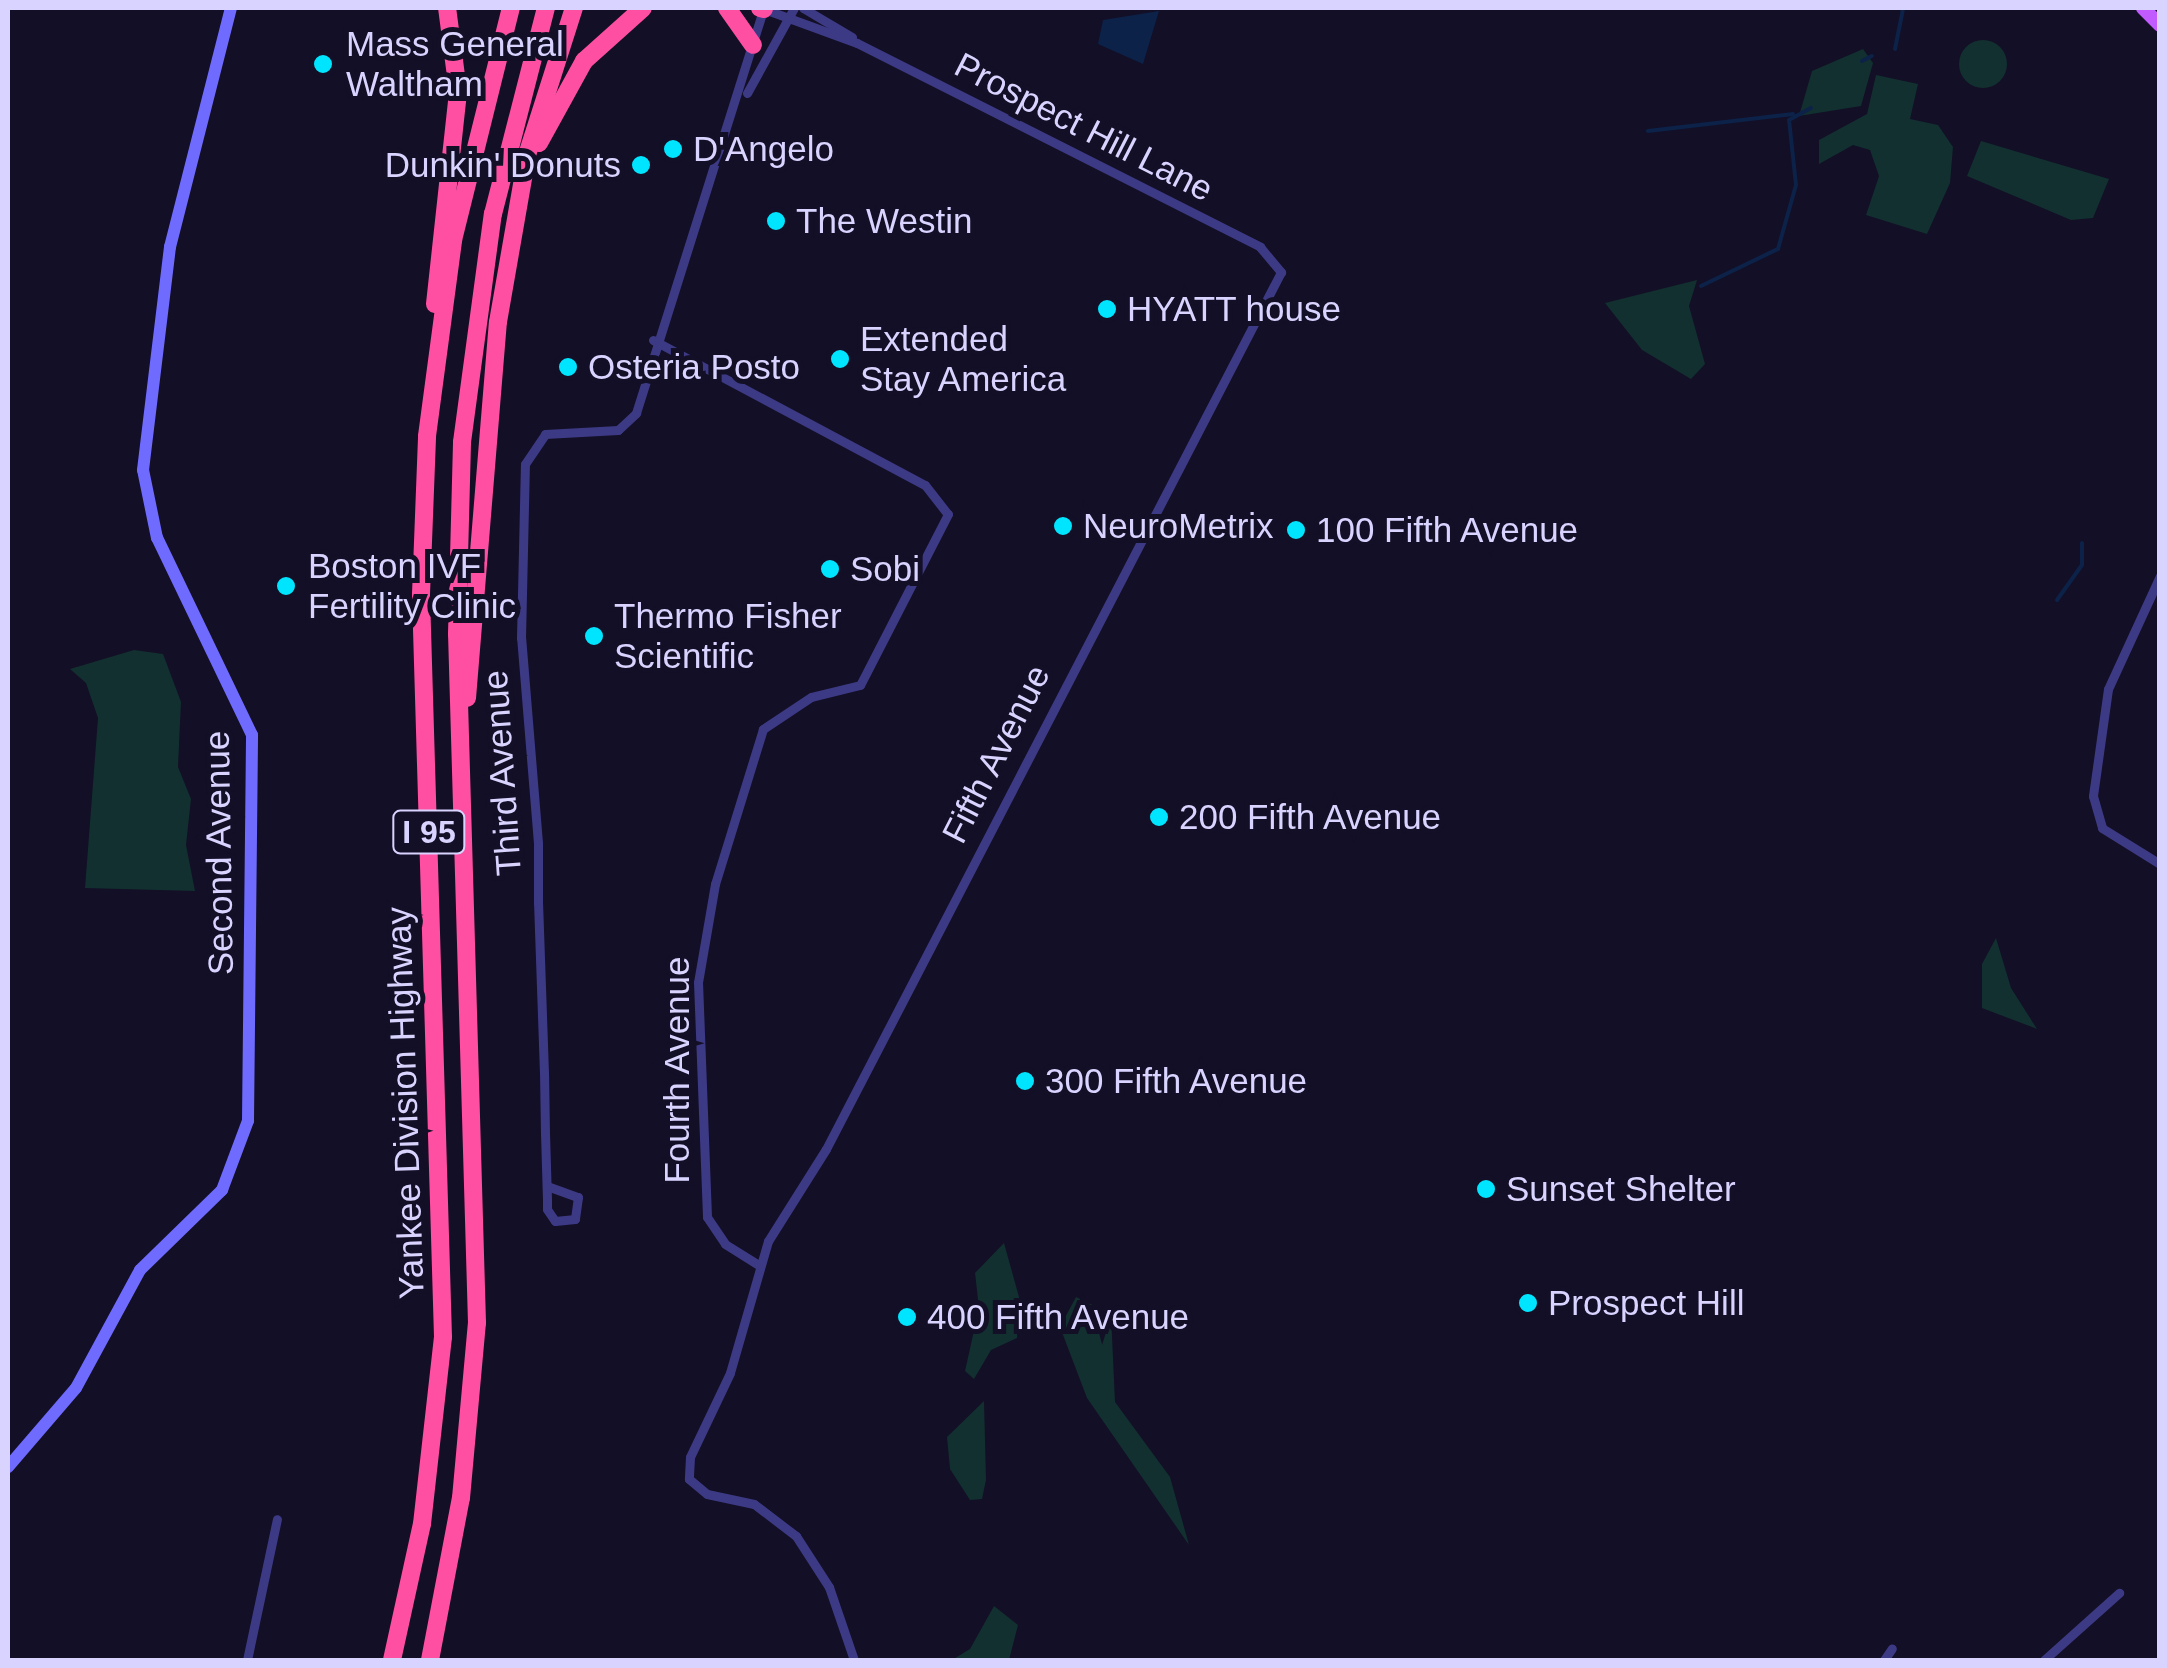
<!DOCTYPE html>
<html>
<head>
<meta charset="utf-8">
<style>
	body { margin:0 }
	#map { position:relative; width:2167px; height:1668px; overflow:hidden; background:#130f26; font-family:Arial,sans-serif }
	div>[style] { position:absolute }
	.green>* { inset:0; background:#12302f }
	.round { border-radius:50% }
	.water>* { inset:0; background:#0c2248 }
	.stream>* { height:4px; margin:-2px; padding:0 2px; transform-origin:2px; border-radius:2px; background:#0c2248 }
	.street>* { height:9px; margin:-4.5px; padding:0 4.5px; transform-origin:4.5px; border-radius:4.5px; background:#3d3a85 }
	.secondary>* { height:12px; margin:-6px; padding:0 6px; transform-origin:6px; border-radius:6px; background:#6f6bff }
	.primary>* { height:14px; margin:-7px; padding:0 7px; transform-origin:7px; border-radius:7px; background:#c25bff }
	.highway>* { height:18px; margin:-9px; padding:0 9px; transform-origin:9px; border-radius:9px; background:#ff4fa3 }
	.dots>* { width:28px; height:28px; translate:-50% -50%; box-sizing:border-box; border:5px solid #130f26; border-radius:50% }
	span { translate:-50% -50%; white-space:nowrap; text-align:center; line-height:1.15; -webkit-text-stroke:10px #130f26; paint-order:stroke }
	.shield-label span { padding:2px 8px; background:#130f26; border:2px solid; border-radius:8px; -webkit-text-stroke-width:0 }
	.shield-label { font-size:32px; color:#d9d4ff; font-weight:700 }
	.poi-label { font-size:35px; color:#d9d4ff }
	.left { translate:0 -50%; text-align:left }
	.right { translate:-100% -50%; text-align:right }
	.street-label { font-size:35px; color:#d9d4ff }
	.frame { position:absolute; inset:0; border:10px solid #d9d4ff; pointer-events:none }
</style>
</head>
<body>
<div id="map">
	<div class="green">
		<div class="round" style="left:1959px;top:40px;width:48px;height:48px"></div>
		<div style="clip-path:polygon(1863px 49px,1873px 63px,1861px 106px,1799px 116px,1812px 71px)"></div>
		<div style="clip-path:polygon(1876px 75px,1918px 84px,1910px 119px,1938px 125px,1953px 147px,1950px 183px,1927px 234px,1866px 215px,1879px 176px,1870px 150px,1853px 145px,1819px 164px,1819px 140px,1867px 114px)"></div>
		<div style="clip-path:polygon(1981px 141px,2109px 179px,2093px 218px,2071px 220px,1967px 176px)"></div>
		<div style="clip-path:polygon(1697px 280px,1689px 306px,1705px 364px,1691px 379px,1642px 350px,1605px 303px)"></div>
		<div style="clip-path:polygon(134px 650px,163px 654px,181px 702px,178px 767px,191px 799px,186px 845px,195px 891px,85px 888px,98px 718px,86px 683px,70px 669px)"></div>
		<div style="clip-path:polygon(1996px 938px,2011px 988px,2037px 1029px,1982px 1008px,1982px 964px)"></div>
		<div style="clip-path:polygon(1004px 1243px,1019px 1297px,1017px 1338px,991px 1350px,974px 1379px,965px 1371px,979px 1308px,975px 1273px)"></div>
		<div style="clip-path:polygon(1076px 1297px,1111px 1314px,1115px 1402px,1170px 1477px,1189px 1545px,1087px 1398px,1060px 1327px)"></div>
		<div style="clip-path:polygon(984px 1401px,986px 1480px,982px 1499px,970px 1500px,950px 1469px,947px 1437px)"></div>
		<div style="clip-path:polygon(994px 1606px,1018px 1625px,1009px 1660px,952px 1660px,970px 1649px)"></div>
	</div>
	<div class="water">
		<div style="clip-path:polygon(1159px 11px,1143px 64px,1098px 44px,1103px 20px)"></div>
	</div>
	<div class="stream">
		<div style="left:1895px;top:49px;width:41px;rotate:-78.7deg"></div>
		<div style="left:1862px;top:61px;width:11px;rotate:-27deg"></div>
		<div style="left:1648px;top:131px;width:146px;rotate:-6.7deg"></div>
		<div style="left:1701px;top:286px;width:85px;rotate:-25.7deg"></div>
		<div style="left:1778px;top:249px;width:66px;rotate:-74.3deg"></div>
		<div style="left:1796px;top:185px;width:65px;rotate:-96.1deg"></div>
		<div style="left:1789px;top:120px;width:25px;rotate:-29deg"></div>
		<div style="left:2057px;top:600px;width:43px;rotate:-54.5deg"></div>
		<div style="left:2082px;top:565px;width:22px;rotate:-90deg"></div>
	</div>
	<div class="street">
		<div style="left:803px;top:8px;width:57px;rotate:30.6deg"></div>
		<div style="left:764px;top:9px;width:99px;rotate:20.1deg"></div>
		<div style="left:857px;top:43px;width:452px;rotate:26.8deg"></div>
		<div style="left:1260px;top:247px;width:33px;rotate:50deg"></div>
		<div style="left:1281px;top:272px;width:988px;rotate:117.42deg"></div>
		<div style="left:826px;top:1149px;width:109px;rotate:122.2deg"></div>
		<div style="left:768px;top:1241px;width:137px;rotate:106.1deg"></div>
		<div style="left:730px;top:1373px;width:93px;rotate:115.5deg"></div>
		<div style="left:690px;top:1457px;width:22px;rotate:93deg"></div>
		<div style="left:689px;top:1479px;width:23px;rotate:40deg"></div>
		<div style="left:707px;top:1494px;width:48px;rotate:12deg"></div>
		<div style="left:754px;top:1504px;width:53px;rotate:37.3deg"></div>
		<div style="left:796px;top:1536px;width:61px;rotate:57.1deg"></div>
		<div style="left:829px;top:1587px;width:77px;rotate:71.1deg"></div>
		<div style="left:747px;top:93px;width:97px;rotate:-61.1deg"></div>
		<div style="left:653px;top:340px;width:308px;rotate:28.1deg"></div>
		<div style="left:925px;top:485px;width:37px;rotate:52deg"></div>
		<div style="left:948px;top:514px;width:192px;rotate:117.2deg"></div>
		<div style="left:860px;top:685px;width:50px;rotate:166.2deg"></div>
		<div style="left:811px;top:697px;width:58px;rotate:146.3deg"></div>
		<div style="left:763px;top:729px;width:162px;rotate:107.2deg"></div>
		<div style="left:715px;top:884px;width:99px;rotate:99.8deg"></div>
		<div style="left:698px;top:982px;width:235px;rotate:87.8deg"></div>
		<div style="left:707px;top:1217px;width:32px;rotate:56deg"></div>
		<div style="left:725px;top:1244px;width:38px;rotate:32deg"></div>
		<div style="left:2160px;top:576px;width:124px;rotate:114.7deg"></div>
		<div style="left:2108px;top:689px;width:108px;rotate:98deg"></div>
		<div style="left:2093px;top:796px;width:33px;rotate:74deg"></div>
		<div style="left:2102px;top:828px;width:68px;rotate:31.8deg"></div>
		<div style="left:547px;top:1186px;width:33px;rotate:20deg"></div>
		<div style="left:578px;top:1197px;width:22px;rotate:98deg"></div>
		<div style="left:575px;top:1219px;width:20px;rotate:174deg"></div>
		<div style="left:555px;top:1221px;width:14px;rotate:-124deg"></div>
		<div style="left:547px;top:1209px;width:9px;rotate:-90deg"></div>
		<div style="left:547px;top:1200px;width:66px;rotate:-91.7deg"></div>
		<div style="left:545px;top:1134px;width:61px;rotate:-90.9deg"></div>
		<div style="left:544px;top:1073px;width:170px;rotate:-92deg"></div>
		<div style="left:538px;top:903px;width:60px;rotate:-90deg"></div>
		<div style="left:538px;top:843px;width:206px;rotate:-94.7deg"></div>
		<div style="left:521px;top:638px;width:174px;rotate:-88.7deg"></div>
		<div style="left:525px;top:464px;width:36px;rotate:-56deg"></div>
		<div style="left:545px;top:434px;width:73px;rotate:-3.1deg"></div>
		<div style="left:618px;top:430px;width:25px;rotate:-43deg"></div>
		<div style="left:636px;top:413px;width:425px;rotate:-72.5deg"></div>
		<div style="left:247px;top:1660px;width:144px;rotate:-78deg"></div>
		<div style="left:1884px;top:1660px;width:14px;rotate:-56deg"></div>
		<div style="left:2044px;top:1660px;width:101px;rotate:-41.8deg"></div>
	</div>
	<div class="secondary">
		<div style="left:8px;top:1467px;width:104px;rotate:-49.3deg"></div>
		<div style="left:76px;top:1388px;width:134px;rotate:-61.5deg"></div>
		<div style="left:140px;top:1270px;width:115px;rotate:-44.3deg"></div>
		<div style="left:222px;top:1190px;width:74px;rotate:-69.4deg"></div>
		<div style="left:248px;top:1121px;width:386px;rotate:-89.4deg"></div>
		<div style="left:252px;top:735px;width:219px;rotate:-115.7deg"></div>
		<div style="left:157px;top:538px;width:69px;rotate:-101.6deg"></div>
		<div style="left:143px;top:470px;width:225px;rotate:-83.1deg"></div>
		<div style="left:170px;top:247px;width:247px;rotate:-75.7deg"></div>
	</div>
	<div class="primary">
		<div style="left:2143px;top:8px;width:24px;rotate:45deg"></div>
	</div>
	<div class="highway">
		<div style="left:727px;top:8px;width:45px;rotate:54.9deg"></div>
		<div style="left:760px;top:8px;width:4px;rotate:14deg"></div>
		<div style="left:539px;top:143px;width:94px;rotate:-61.2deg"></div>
		<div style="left:584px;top:61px;width:79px;rotate:-41.9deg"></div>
		<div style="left:435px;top:304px;width:214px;rotate:-83.8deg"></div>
		<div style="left:458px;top:91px;width:84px;rotate:-97.5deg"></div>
		<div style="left:467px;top:698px;width:377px;rotate:-85.3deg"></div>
		<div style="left:498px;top:322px;width:169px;rotate:-80.1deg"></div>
		<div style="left:527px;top:155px;width:154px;rotate:-72.3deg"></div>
		<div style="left:392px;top:1660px;width:139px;rotate:-77.6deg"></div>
		<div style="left:422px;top:1524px;width:188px;rotate:-83.6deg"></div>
		<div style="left:443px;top:1337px;width:743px;rotate:-91.7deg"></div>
		<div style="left:421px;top:594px;width:158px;rotate:-87.8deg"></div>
		<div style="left:427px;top:436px;width:198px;rotate:-82.4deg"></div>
		<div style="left:453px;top:240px;width:239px;rotate:-76deg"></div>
		<div style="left:430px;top:1660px;width:165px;rotate:-79.2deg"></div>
		<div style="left:461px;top:1498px;width:176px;rotate:-84.8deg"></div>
		<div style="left:477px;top:1323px;width:689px;rotate:-91.66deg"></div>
		<div style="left:457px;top:634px;width:192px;rotate:-88.5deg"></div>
		<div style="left:462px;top:442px;width:230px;rotate:-82.3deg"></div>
		<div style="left:493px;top:214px;width:213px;rotate:-75.6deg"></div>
	</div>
	<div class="dots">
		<div style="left:323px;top:64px;background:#00e5ff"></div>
		<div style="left:673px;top:149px;background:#00e5ff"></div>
		<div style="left:641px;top:165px;background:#00e5ff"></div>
		<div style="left:776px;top:221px;background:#00e5ff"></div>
		<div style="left:1107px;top:309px;background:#00e5ff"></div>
		<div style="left:840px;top:359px;background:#00e5ff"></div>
		<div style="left:568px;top:367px;background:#00e5ff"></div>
		<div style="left:1063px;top:526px;background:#00e5ff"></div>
		<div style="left:1296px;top:530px;background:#00e5ff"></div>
		<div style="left:830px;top:569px;background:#00e5ff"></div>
		<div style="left:286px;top:586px;background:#00e5ff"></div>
		<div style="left:594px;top:636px;background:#00e5ff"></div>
		<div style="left:1159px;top:817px;background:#00e5ff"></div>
		<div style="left:1025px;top:1081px;background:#00e5ff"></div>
		<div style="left:1486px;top:1189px;background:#00e5ff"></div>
		<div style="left:1528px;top:1303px;background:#00e5ff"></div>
		<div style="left:907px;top:1317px;background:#00e5ff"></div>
	</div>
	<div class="shield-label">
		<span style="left:429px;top:832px">I 95</span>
	</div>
	<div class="poi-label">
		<span class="left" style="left:346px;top:64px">Mass General<br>Waltham</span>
		<span class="left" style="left:693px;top:149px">D'Angelo</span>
		<span class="right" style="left:621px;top:165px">Dunkin' Donuts</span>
		<span class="left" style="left:796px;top:221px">The Westin</span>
		<span class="left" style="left:1127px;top:309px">HYATT house</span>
		<span class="left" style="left:860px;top:359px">Extended<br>Stay America</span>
		<span class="left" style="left:588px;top:367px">Osteria Posto</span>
		<span class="left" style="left:1083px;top:526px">NeuroMetrix</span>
		<span class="left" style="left:1316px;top:530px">100 Fifth Avenue</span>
		<span class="left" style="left:308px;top:586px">Boston IVF<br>Fertility Clinic</span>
		<span class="left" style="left:850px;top:569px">Sobi</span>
		<span class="left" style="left:614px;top:636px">Thermo Fisher<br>Scientific</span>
		<span class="left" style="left:1179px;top:817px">200 Fifth Avenue</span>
		<span class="left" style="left:1045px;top:1081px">300 Fifth Avenue</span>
		<span class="left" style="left:1506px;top:1189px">Sunset Shelter</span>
		<span class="left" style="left:1548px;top:1303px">Prospect Hill</span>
		<span class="left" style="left:927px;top:1317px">400 Fifth Avenue</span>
	</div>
	<div class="street-label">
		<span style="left:1084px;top:127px;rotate:27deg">Prospect Hill Lane</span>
		<span style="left:996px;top:754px;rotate:-63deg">Fifth Avenue</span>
		<span style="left:502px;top:773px;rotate:-94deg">Third Avenue</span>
		<span style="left:219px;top:853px;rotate:-91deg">Second Avenue</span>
		<span style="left:677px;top:1070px;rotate:-90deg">Fourth Avenue</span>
		<span style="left:405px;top:1103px;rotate:-92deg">Yankee Division Highway</span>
	</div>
	<div class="frame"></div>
</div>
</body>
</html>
